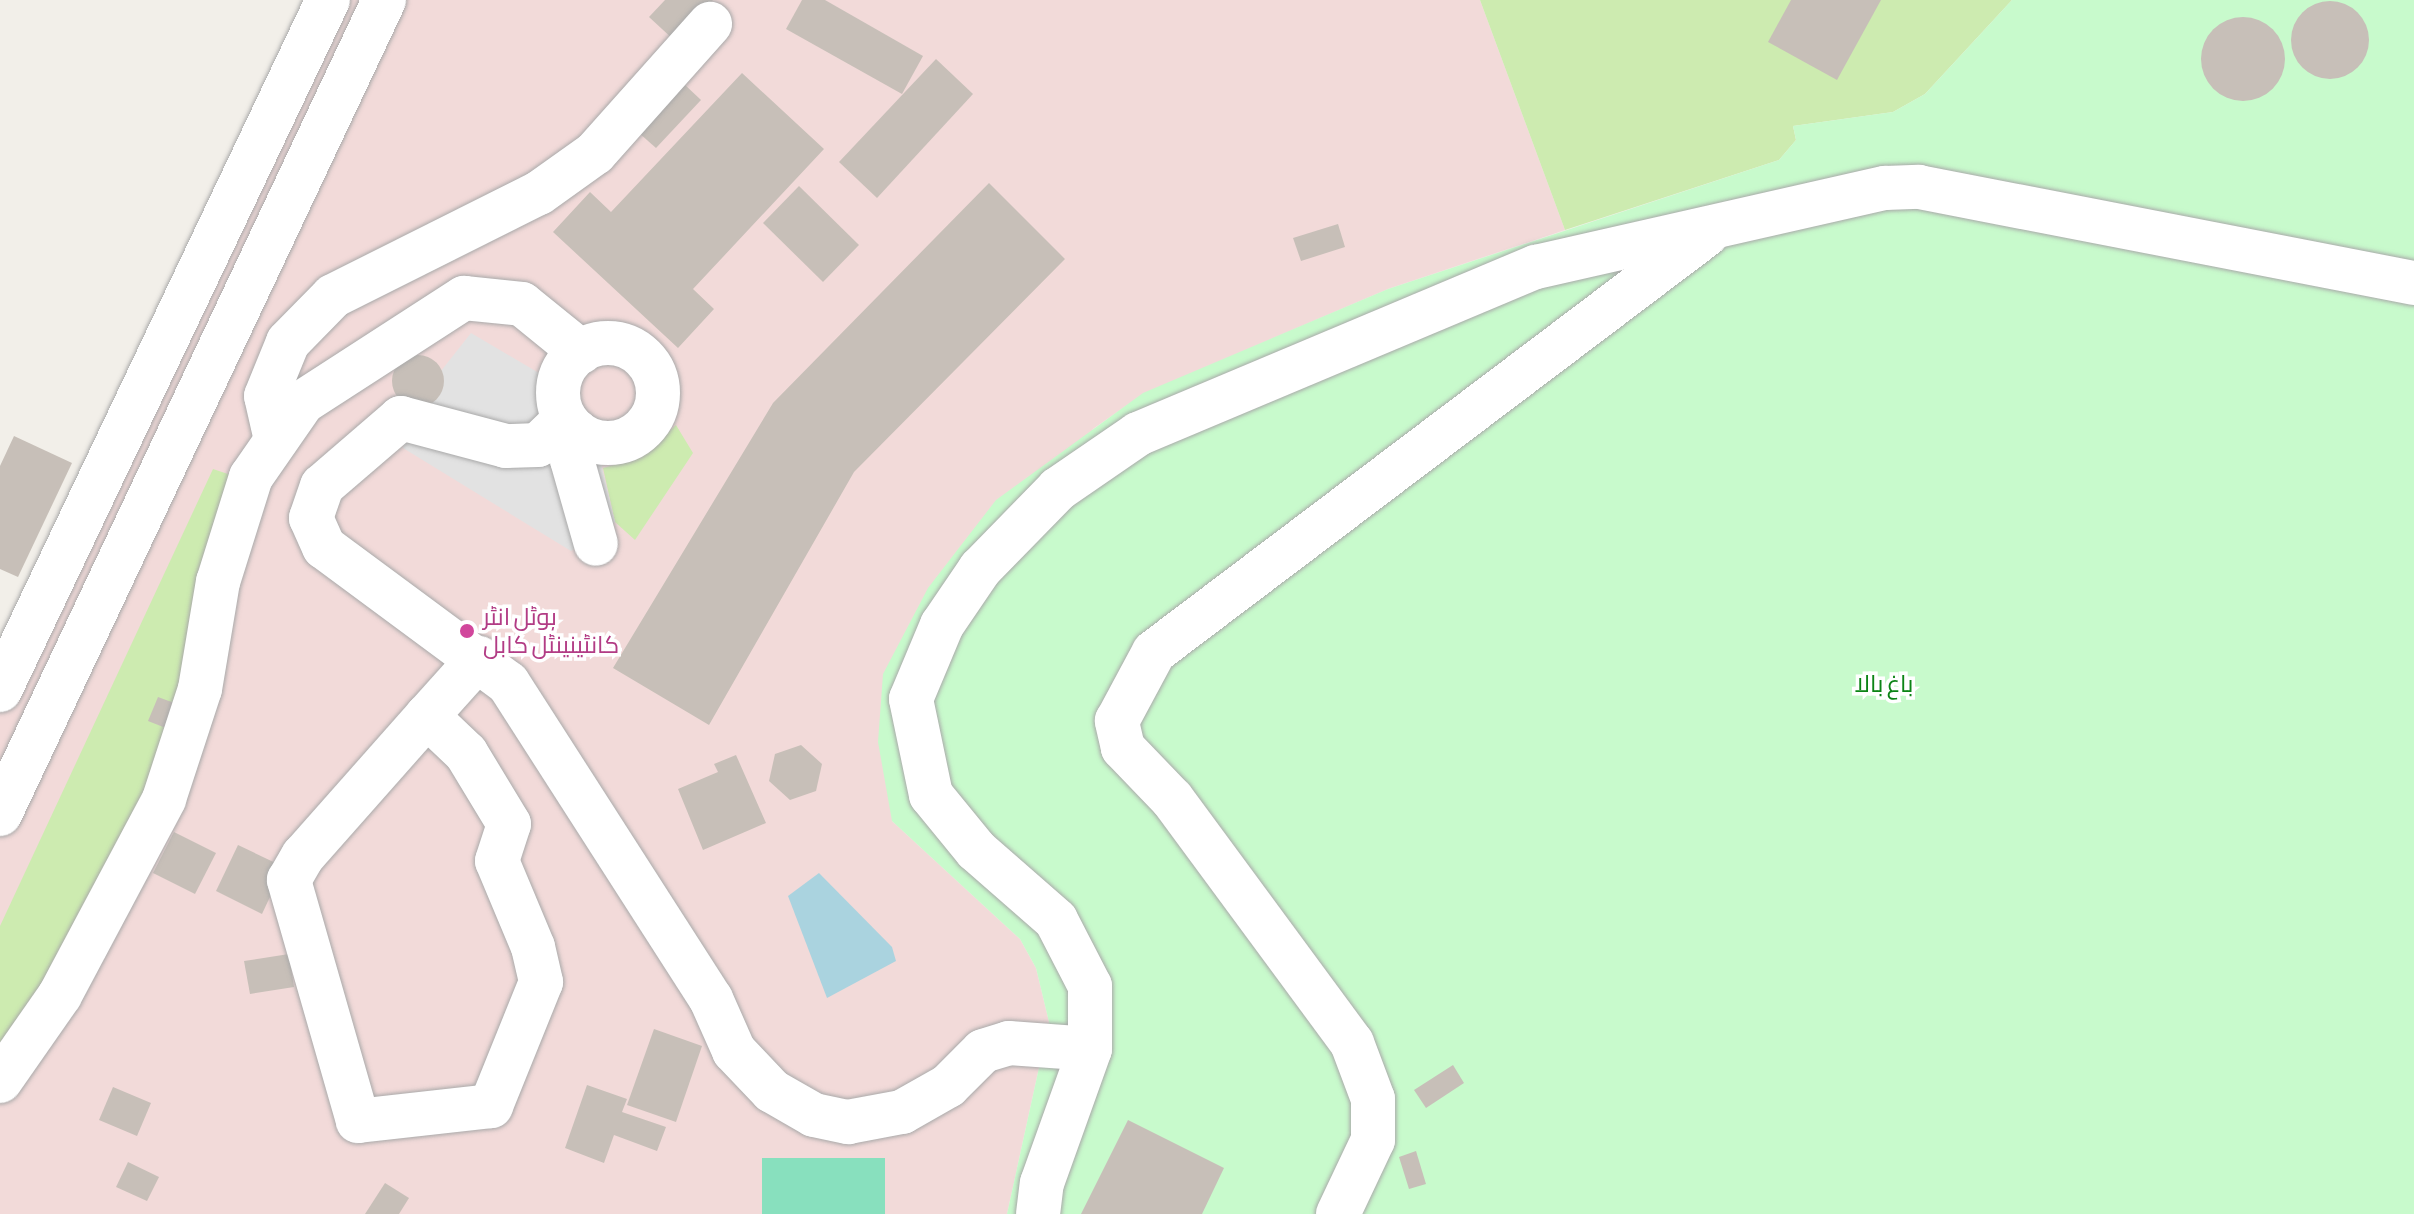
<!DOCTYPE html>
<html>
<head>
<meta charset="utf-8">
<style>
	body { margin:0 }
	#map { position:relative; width:2414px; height:1214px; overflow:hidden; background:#f2efe9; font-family:"Asap Condensed",Cairo,sans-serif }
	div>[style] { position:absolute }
	.commercial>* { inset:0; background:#f2dad9 }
	.grass>* { inset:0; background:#cdebb0 }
	.park>* { inset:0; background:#c8facc }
	.pitch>* { inset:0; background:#88e0be }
	.parking>* { inset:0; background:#e2e2e2 }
	.water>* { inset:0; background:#aad3df }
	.building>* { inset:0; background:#c7bfb8 }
	.round { border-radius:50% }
	.roads { filter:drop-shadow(0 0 2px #a9a9a9) drop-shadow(0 0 2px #a9a9a9) }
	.minor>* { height:44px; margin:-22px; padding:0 22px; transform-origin:22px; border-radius:22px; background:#fff }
	.minor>.ring { margin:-22px; padding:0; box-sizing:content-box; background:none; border:44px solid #fff; border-radius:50% }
	.dots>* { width:22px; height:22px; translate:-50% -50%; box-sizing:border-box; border:4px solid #fff; border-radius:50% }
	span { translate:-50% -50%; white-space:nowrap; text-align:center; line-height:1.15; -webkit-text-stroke:7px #fff; paint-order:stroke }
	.hotel-label { font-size:24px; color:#b23c85 }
	.left { translate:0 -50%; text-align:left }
	.park-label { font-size:24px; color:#0c8416 }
</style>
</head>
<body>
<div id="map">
	<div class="commercial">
		<div style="clip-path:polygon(328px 0,1480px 0,1565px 230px,1388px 289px,1143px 394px,1093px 429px,892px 821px,1020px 939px,1036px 968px,1049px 1022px,1007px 1214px,0 1214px,0 690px)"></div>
	</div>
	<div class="grass">
		<div style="clip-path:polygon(1480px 0,2012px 0,1925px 94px,1893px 112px,1793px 126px,1796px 140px,1779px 160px,1565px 230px)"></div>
		<div style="clip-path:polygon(676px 425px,693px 453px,635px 540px,615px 522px,603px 468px,642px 457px)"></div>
		<div style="clip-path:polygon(213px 469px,237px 477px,188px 718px,0 1059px,0 926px)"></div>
	</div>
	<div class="park">
		<div style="clip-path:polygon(2012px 0,2414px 0,2414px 1214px,1007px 1214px,1049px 1022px,1036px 968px,1020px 939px,892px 821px,878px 742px,883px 674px,928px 588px,996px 500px,1143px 393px,1388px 289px,1779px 160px,1796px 140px,1793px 126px,1893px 112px,1925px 94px)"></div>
	</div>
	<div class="pitch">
		<div style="clip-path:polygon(762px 1158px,885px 1158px,885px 1214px,762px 1214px)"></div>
	</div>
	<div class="parking">
		<div style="clip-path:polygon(471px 333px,544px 376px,551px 421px,583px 455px,601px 463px,615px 522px,571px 551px,403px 448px,415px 408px,443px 388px,437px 376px)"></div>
	</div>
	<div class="water">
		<div style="clip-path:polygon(819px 873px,892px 947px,896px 961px,827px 998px,788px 896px)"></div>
	</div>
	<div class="building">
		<div style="clip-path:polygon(665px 0,713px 0,675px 41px,649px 17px)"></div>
		<div style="clip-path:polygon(802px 0,825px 0,923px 56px,902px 94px,786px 29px)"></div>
		<div style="clip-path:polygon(1791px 0,1881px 0,1837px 80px,1768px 42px)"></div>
		<div class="round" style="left:2291px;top:1px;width:78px;height:78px"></div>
		<div class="round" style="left:2201px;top:17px;width:84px;height:84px"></div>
		<div style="clip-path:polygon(936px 59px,973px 94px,877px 198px,839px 162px)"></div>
		<div style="clip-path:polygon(742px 73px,824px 149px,693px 289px,714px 309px,678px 348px,553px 232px,590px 192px,611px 212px)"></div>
		<div style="clip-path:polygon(684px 84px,701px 100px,656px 148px,639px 133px)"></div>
		<div style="clip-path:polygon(989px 183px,1065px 259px,854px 472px,709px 725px,613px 668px,773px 403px)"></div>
		<div style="clip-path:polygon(799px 186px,859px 245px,823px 282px,763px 223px)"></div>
		<div style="clip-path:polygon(1338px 224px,1345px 247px,1301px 261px,1293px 238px)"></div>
		<div class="round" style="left:392px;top:355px;width:52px;height:52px"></div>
		<div style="clip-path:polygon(14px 436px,72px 463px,18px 577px,0 569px,0 466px)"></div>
		<div style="clip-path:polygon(158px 697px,185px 707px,176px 732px,148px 721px)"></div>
		<div style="clip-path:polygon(801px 745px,822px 764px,816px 791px,790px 800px,769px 781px,775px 754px)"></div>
		<div style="clip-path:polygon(736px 755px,766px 823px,703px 850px,678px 789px,718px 772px,714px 764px)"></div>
		<div style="clip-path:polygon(174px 832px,216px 853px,195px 894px,153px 873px)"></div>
		<div style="clip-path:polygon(238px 845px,284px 867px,262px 914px,216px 891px)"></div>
		<div style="clip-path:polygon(289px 954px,294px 987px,250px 994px,244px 961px)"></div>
		<div style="clip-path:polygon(654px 1029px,702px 1046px,676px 1122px,627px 1105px)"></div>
		<div style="clip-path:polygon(1453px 1065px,1464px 1083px,1426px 1108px,1414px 1090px)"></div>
		<div style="clip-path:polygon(587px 1085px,627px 1099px,622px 1112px,666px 1127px,657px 1151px,614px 1135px,604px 1163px,565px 1148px)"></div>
		<div style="clip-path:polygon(113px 1087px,151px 1103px,137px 1136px,99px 1120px)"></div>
		<div style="clip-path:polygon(1128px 1120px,1224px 1168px,1202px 1214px,1081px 1214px)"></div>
		<div style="clip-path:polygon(1416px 1151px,1426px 1184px,1409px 1189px,1399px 1157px)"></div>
		<div style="clip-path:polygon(128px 1162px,159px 1177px,147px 1201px,116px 1187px)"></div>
		<div style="clip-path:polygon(385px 1183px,409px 1198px,399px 1214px,365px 1214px)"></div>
	</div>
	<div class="roads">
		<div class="minor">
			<div class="ring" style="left:558px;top:343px;width:56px;height:56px"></div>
			<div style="left:565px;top:419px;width:37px;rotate:136deg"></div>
			<div style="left:538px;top:445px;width:32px;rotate:178deg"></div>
			<div style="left:506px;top:446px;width:109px;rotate:-165.1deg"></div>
			<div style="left:401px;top:418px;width:104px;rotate:139.3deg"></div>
			<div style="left:322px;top:486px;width:34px;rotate:109deg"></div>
			<div style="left:311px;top:518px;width:32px;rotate:66deg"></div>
			<div style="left:324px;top:547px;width:229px;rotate:36.5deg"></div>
			<div style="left:508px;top:683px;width:376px;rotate:57.3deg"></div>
			<div style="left:711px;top:999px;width:57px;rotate:66.1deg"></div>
			<div style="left:734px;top:1051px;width:55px;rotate:46.5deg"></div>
			<div style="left:772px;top:1091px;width:48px;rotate:29.7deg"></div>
			<div style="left:814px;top:1115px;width:35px;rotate:12deg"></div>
			<div style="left:848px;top:1122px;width:55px;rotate:-10.5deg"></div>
			<div style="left:902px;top:1112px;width:53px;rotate:-29.5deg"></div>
			<div style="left:948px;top:1086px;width:49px;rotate:-45deg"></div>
			<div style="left:983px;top:1051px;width:27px;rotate:-17deg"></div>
			<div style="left:1009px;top:1043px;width:81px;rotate:4.2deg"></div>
			<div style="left:576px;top:431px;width:29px;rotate:98deg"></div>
			<div style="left:572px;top:460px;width:87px;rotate:74.1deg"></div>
			<div style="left:276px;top:440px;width:45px;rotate:-102.8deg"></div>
			<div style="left:266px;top:396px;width:58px;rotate:-67.8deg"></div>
			<div style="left:288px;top:342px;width:64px;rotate:-45.6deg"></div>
			<div style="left:333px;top:296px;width:230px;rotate:-26.6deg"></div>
			<div style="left:539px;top:193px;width:69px;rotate:-35.5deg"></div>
			<div style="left:595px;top:153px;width:173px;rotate:-48.3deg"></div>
			<div style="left:0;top:690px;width:764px;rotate:-64.58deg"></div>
			<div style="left:427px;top:716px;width:54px;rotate:43.5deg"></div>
			<div style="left:466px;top:753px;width:83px;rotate:58.8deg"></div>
			<div style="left:509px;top:824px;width:39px;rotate:108deg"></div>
			<div style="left:497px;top:861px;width:93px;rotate:67.3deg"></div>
			<div style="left:533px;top:947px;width:36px;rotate:77deg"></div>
			<div style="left:541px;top:982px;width:134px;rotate:112deg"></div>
			<div style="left:491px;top:1106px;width:134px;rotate:173.6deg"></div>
			<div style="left:358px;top:1121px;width:251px;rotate:-106deg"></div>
			<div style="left:289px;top:880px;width:28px;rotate:-60deg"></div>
			<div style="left:303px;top:856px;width:187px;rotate:-48.5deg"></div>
			<div style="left:427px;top:716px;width:78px;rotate:-48.1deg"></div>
			<div style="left:0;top:814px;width:900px;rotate:-64.74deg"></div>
			<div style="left:0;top:1081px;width:105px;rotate:-55.1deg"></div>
			<div style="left:60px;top:995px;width:222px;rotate:-62deg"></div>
			<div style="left:164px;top:799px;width:116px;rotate:-71.9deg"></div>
			<div style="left:200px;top:689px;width:109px;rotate:-80.5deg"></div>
			<div style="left:218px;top:582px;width:110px;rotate:-72.6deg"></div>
			<div style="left:251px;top:477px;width:91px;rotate:-55.3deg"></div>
			<div style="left:303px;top:402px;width:192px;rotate:-32.9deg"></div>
			<div style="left:464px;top:298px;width:58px;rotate:5.9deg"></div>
			<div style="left:522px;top:304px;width:76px;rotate:39.1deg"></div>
			<div style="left:1038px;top:1214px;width:31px;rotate:-83deg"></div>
			<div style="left:1042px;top:1183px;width:142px;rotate:-70.3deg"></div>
			<div style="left:1090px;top:1049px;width:63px;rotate:-90deg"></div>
			<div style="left:1090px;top:986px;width:74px;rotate:-117.3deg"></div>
			<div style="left:1056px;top:920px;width:106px;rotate:-138.8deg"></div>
			<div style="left:976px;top:850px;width:71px;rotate:-129.3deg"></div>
			<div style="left:931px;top:795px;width:98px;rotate:-101.8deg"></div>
			<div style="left:911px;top:699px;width:80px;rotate:-67.3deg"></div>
			<div style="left:942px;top:625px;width:68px;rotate:-55.8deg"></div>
			<div style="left:980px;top:569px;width:112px;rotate:-45.7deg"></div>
			<div style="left:1058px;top:489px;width:97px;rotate:-34.5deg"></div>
			<div style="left:1138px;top:434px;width:432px;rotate:-22.8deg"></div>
			<div style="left:1536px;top:267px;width:358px;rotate:-12.8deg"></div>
			<div style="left:1885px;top:188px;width:34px;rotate:-2deg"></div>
			<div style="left:1919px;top:187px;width:504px;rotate:10.98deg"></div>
			<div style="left:1338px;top:1214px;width:82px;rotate:-64.7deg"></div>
			<div style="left:1373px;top:1140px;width:41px;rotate:-90deg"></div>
			<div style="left:1373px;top:1099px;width:60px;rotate:-110.6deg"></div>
			<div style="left:1352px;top:1043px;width:303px;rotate:-126.4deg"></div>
			<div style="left:1172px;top:799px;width:71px;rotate:-133.9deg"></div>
			<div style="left:1123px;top:748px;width:28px;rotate:-103deg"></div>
			<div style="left:1117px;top:721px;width:78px;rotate:-61.8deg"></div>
			<div style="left:1154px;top:652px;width:693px;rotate:-37.08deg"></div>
		</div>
	</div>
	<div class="dots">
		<div style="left:467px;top:631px;background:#d1479c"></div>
	</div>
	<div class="hotel-label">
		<span class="left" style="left:483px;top:631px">ہوٹل انٹر<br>کانٹینینٹل کابل</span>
	</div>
	<div class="park-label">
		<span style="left:1884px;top:684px">باغ بالا</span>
	</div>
</div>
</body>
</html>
